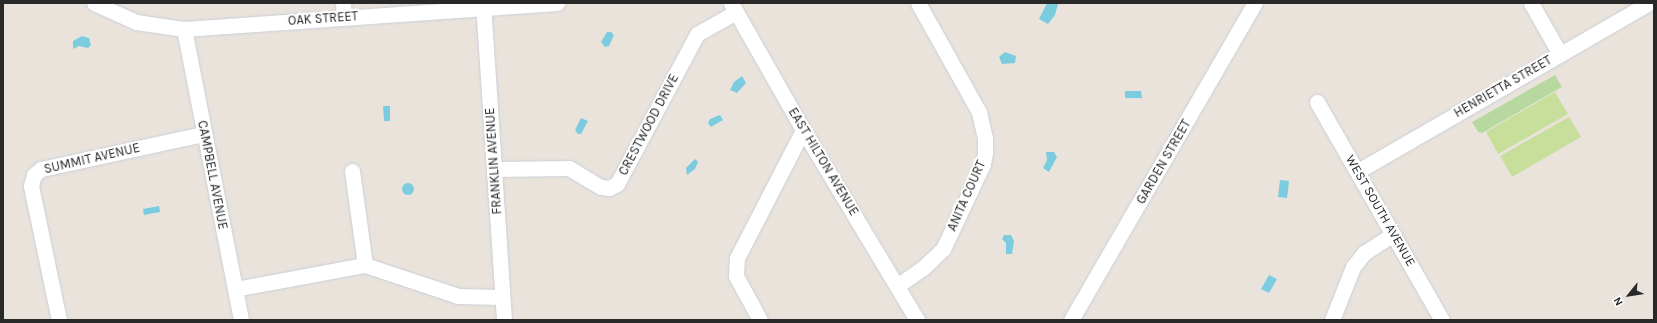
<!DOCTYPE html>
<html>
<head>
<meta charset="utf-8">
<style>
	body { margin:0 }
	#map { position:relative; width:1657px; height:323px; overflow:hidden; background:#e9e3dc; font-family:Karla,sans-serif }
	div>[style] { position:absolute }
	.green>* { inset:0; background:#b7d99f }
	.pitch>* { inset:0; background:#c8df9c }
	.water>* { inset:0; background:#7cccdf }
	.round { border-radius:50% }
	.roads { filter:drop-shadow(0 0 1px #cbced9) drop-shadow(0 0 1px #cbced9) }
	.minor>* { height:15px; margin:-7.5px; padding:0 7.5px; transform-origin:7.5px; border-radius:7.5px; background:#fff }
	span { translate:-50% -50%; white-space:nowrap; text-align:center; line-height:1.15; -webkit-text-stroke:4px #fff; paint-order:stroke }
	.street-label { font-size:13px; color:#292929 }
	.frame { position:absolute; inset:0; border:4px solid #292929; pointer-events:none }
	.north { position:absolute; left:1609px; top:275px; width:40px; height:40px; -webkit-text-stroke:3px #fff; paint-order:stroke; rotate:240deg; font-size:11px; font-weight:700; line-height:16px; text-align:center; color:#292929 }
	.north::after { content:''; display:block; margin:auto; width:14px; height:18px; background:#292929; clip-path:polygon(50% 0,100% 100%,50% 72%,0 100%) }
</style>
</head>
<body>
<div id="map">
	<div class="green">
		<div style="clip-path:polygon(1555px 75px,1562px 87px,1482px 133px,1478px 132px,1472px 122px)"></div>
	</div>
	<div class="pitch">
		<div style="clip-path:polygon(1555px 92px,1568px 114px,1498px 154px,1486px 132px)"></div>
		<div style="clip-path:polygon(1569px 117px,1581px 137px,1512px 177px,1500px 156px)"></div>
	</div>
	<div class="water">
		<div style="clip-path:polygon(1047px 3px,1058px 4px,1055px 15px,1048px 24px,1039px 19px)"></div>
		<div style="clip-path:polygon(607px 32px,611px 32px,614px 35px,609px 46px,605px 47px,601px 42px)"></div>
		<div style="clip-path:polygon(82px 36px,89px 38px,91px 45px,88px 48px,79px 46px,73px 49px,73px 41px)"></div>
		<div style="clip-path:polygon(1005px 52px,1016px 56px,1015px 63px,1002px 64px,999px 57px)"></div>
		<div style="clip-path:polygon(742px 76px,746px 83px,737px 93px,730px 90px,734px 82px)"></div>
		<div style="clip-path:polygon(1125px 91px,1141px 91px,1142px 98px,1125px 98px)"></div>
		<div style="clip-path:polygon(383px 106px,390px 106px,390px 121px,384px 121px)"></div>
		<div style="clip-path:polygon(720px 115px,723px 120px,711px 127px,708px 123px,710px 119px)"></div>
		<div style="clip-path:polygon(581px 118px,588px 121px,581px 134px,578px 134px,575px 130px)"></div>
		<div style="clip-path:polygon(1046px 152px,1054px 152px,1057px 157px,1049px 172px,1043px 168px,1047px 160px)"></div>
		<div style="clip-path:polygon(695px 159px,698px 162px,695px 169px,687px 175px,686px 168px)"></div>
		<div style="clip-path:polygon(1280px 180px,1289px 181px,1287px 198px,1278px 197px)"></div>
		<div class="round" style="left:402px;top:183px;width:12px;height:12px"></div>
		<div style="clip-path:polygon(159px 206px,160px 212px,144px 215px,143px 209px)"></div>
		<div style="clip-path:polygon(1004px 235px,1011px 235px,1014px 241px,1012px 254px,1006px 254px,1006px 243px,1002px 239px)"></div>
		<div style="clip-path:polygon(1269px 275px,1277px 279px,1269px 293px,1261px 289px)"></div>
	</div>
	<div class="roads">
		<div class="minor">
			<div style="left:94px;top:3px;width:46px;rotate:24.3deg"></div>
			<div style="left:136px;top:22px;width:49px;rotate:8.3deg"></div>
			<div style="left:184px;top:29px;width:374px;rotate:-4deg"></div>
			<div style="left:343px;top:3px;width:14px;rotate:86deg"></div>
			<div style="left:483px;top:3px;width:318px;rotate:86.2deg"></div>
			<div style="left:731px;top:3px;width:146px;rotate:60.4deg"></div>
			<div style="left:803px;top:130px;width:222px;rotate:59deg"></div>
			<div style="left:1531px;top:3px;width:59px;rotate:60.4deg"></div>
			<div style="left:184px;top:29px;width:297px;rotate:78.9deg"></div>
			<div style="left:1317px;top:102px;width:251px;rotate:60.2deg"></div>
			<div style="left:495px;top:169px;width:74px;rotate:-0.8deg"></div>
			<div style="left:569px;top:168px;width:37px;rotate:31deg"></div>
			<div style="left:601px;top:187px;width:8px;rotate:7deg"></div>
			<div style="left:609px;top:188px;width:9px;rotate:-27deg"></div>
			<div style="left:617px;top:184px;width:170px;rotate:-61.9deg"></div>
			<div style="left:697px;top:34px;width:45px;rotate:-29.4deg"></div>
			<div style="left:352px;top:171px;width:95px;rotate:82.1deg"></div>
			<div style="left:1358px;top:171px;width:336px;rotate:-30deg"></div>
			<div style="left:897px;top:286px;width:32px;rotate:-35deg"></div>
			<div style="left:923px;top:268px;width:28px;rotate:-44deg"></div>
			<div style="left:943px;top:249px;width:94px;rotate:-64.8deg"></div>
			<div style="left:983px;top:164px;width:11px;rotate:-80deg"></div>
			<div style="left:985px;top:153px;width:15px;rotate:-90deg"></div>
			<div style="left:985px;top:138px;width:27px;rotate:-103deg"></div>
			<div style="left:979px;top:112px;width:125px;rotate:-119.2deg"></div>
			<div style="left:235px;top:289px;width:132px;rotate:-10.5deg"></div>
			<div style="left:365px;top:265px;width:98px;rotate:18.4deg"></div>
			<div style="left:458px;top:296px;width:44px;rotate:1.3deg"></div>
			<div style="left:59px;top:320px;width:137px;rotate:-101.8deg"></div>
			<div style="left:31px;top:186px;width:11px;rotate:-75deg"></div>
			<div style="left:34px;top:175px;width:9px;rotate:-41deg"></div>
			<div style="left:41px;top:169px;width:166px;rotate:-12.2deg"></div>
			<div style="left:760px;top:320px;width:50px;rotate:-118.6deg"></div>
			<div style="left:736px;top:276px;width:18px;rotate:-87deg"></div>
			<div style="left:737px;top:258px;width:144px;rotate:-62.7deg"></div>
			<div style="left:1071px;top:320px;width:367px;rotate:-59.9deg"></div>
			<div style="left:1332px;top:320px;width:57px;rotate:-68.4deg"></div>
			<div style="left:1353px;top:267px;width:18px;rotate:-52deg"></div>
			<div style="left:1364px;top:253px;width:35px;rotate:-33deg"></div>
		</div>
	</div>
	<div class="street-label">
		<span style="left:323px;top:19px;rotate:-4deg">OAK STREET</span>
		<span style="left:1503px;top:87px;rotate:-30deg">HENRIETTA STREET</span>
		<span style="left:649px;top:125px;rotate:-62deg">CRESTWOOD DRIVE</span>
		<span style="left:92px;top:159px;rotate:-13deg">SUMMIT AVENUE</span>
		<span style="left:494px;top:161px;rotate:-94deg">FRANKLIN AVENUE</span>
		<span style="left:823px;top:162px;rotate:59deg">EAST HILTON AVENUE</span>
		<span style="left:1164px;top:162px;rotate:-60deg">GARDEN STREET</span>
		<span style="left:212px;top:175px;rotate:79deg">CAMPBELL AVENUE</span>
		<span style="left:967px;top:196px;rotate:-66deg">ANITA COURT</span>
		<span style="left:1380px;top:211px;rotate:60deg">WEST SOUTH AVENUE</span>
	</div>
	<div class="frame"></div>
	<div class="north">N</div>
</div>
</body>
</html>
